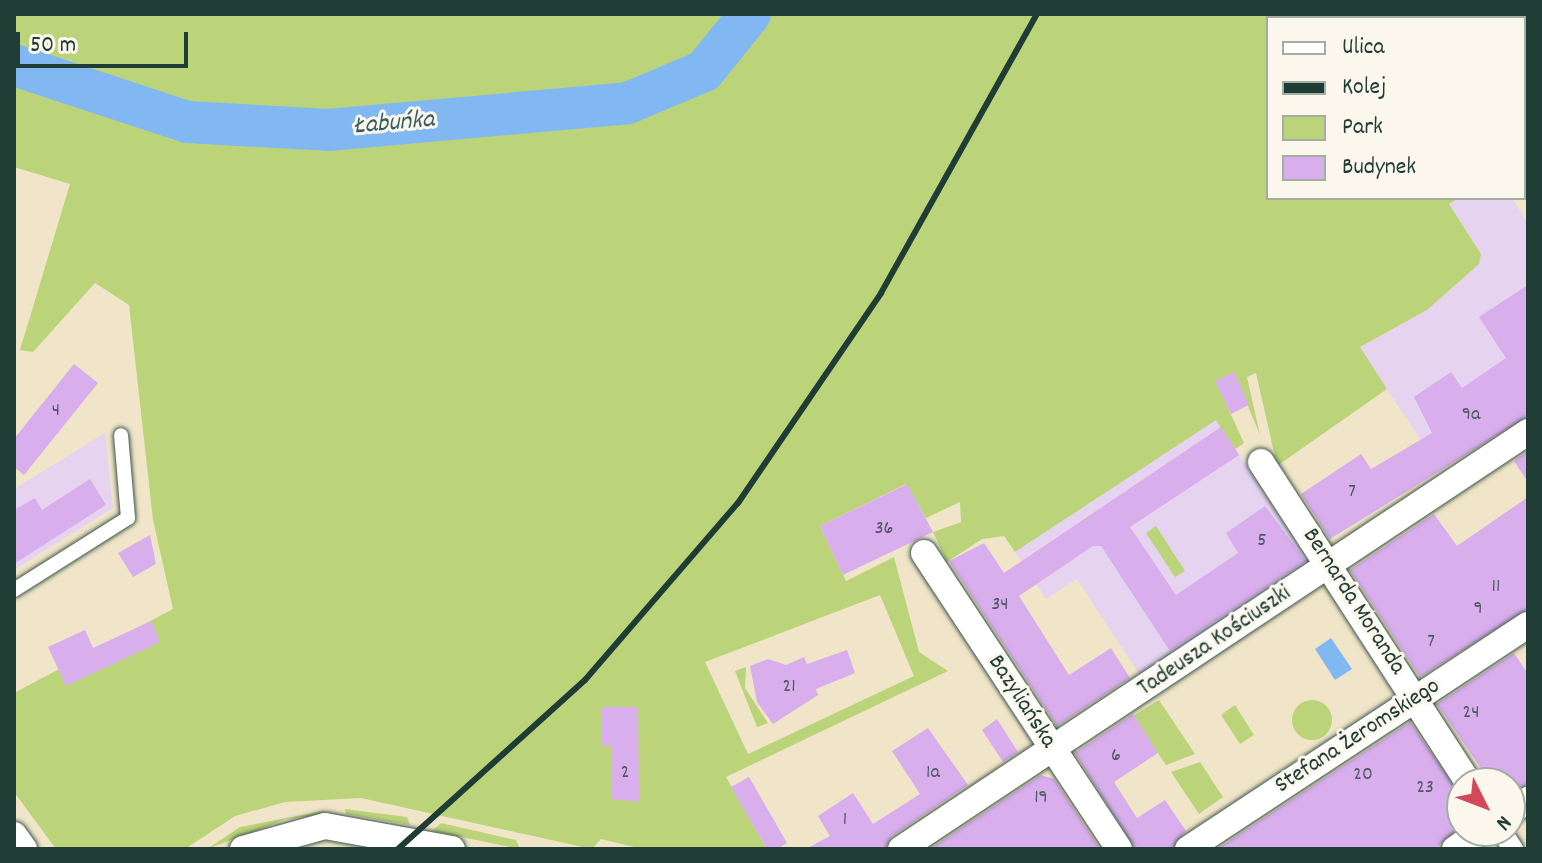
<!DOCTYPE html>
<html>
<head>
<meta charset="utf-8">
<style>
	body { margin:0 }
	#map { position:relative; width:1542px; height:863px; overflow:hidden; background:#f0e5c8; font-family:Dekko,sans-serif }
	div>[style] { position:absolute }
	.built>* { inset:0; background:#e5d3f0 }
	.green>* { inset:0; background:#bcd479 }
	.round { border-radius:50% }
	.water>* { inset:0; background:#82b8f1 }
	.river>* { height:42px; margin:-21px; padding:0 21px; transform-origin:21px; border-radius:21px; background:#82b8f1 }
	.building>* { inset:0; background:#d8aeec }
	.roads { filter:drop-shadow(0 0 2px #3e564a) drop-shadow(0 0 2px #3e564a) }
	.service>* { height:14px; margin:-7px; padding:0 7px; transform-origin:7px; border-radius:7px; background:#fff }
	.pedestrian>* { height:20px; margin:-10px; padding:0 10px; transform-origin:10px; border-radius:10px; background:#fff }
	.minor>* { height:26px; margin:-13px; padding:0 13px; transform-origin:13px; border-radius:13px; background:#fff }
	.rail>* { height:6px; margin:-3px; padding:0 3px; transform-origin:3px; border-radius:3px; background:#1f3d34 }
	span { translate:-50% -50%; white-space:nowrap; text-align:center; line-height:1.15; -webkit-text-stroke:6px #fbf7ec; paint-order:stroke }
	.number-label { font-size:20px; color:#4d5962 }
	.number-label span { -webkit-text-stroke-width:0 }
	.street-label { font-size:24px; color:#1f3d34 }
	.water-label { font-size:26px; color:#385c63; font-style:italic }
	.frame { position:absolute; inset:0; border:16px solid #1f3d34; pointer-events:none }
	.legend { position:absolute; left:1266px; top:16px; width:260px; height:184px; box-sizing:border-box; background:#fbf7ec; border:2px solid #a3ada2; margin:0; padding:10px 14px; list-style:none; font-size:24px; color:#1f3d34 }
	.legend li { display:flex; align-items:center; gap:16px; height:40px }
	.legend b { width:40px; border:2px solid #a3ada2 }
	.north { position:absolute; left:1446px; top:767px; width:80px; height:80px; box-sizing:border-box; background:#fbf7ec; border:2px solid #a3ada2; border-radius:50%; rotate:132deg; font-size:22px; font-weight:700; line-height:32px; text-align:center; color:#1f3d34 }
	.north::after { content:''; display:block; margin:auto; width:28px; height:36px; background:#d1495b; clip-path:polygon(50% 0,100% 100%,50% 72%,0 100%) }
	.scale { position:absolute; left:16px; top:32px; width:172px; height:36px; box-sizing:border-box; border:4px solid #1f3d34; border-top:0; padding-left:10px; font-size:24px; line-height:28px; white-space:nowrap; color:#1f3d34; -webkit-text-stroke:6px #fbf7ec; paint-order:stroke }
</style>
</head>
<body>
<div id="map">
	<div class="built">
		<div style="clip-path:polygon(1459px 198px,1512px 198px,1528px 224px,1528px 410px,1439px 467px,1359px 348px,1427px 310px,1479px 264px,1481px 254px,1449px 204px)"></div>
		<div style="clip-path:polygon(1216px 419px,1311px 565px,1141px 677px,1077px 579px,1046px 599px,1015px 552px)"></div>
		<div style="clip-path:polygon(105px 433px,113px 508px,14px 570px,14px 489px)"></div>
	</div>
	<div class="green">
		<div style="clip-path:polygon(evenodd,14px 14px,1528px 14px,1528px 159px,1524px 18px,1268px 18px,1268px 198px,1459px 198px,1449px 204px,1481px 254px,1479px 264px,1427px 310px,1360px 347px,1387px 389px,1277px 466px,1256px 373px,1247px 377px,1260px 435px,1234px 373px,1216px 382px,1244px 443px,1235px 449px,1216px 420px,1015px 552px,1004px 536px,982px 539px,947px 562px,933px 532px,961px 522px,960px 502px,926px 518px,906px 484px,820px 526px,846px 581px,894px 557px,919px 652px,948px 671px,726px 777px,767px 849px,642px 849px,601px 839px,592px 849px,361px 798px,285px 802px,235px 816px,185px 849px,56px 849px,14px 792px,14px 693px,173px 609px,153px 520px,129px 305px,95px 283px,33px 352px,20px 350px,70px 184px,14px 167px,14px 14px,880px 595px,914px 676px,748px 754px,705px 662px,880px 595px)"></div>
		<div style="clip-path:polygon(1156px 526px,1185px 571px,1175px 577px,1146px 533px)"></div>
		<div style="clip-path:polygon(746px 667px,745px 688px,768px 723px,757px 727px,735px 671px)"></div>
		<div style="clip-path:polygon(1159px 700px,1195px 754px,1166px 765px,1133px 716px)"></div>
		<div class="round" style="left:1292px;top:700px;width:40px;height:40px"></div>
		<div style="clip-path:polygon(1235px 705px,1254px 735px,1240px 744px,1221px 715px)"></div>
		<div style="clip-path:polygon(1200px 762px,1223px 797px,1199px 814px,1171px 772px)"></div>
		<div style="clip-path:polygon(345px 809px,407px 817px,410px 825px,346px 814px)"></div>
		<div style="clip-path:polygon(323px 811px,324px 815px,286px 819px,207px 849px,240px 827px)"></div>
		<div style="clip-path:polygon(441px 823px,516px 840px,520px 849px,432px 831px)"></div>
	</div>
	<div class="water">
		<div style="clip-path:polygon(1331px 638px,1352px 669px,1335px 680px,1315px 649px)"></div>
	</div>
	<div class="river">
		<div style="left:14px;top:65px;width:182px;rotate:18.2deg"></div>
		<div style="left:187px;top:122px;width:141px;rotate:3.2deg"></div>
		<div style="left:328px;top:130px;width:301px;rotate:-5.1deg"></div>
		<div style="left:628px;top:103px;width:82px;rotate:-22.8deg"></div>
		<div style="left:704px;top:71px;width:73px;rotate:-51.1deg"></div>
	</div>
	<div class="building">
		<div style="clip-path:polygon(1528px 285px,1528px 416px,1330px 539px,1301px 494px,1361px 454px,1371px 469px,1432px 433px,1414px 397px,1451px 372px,1462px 388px,1506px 358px,1479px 317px)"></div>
		<div style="clip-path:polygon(74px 364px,98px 383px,24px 475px,14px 467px,14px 439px)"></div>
		<div style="clip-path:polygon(1234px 372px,1249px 405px,1231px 414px,1215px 381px)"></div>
		<div style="clip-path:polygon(1221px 427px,1239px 455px,1130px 527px,1176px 595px,1238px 553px,1226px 533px,1265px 506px,1306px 561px,1170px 651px,1101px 546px,1093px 546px,1019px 596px,1069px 675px,1111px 648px,1130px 678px,1057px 726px,949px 561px,984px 543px,1004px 573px)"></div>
		<div style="clip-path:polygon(1528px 451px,1528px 482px,1514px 461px)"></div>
		<div style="clip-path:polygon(90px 479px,106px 505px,14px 564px,14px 510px,35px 498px,42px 510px)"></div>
		<div style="clip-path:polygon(907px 484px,933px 532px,843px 575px,820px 526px)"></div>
		<div style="clip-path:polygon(1528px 497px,1528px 609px,1420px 677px,1350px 570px,1434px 514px,1457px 546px)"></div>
		<div style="clip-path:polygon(150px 535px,156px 564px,133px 577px,118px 553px)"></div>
		<div style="clip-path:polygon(151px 621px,160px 642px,66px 686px,48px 647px,85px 630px,93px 648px)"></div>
		<div style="clip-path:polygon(847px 650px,855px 673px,816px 689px,818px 695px,773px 724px,757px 702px,750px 666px,768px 659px,786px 665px,804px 657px,807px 664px)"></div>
		<div style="clip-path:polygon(1514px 653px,1528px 674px,1528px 784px,1510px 793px,1510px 783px,1491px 783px,1437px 704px)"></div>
		<div style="clip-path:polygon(601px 707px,638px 707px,639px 802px,612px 799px,612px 746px,602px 746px)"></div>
		<div style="clip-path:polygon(1133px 714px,1158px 753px,1114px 782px,1137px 818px,1165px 800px,1186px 831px,1172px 849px,1135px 849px,1075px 753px)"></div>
		<div style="clip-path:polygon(997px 719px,1018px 752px,1003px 762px,982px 730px)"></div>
		<div style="clip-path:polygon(1410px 722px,1462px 797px,1462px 825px,1435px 849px,1217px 849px)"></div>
		<div style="clip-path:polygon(928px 728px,968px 785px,892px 836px,885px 849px,806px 849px,830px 836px,818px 816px,853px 793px,873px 824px,920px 794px,892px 751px)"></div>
		<div style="clip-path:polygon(1041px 775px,1054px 779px,1100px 849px,930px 849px)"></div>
		<div style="clip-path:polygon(749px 777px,787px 843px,777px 849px,767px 849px,731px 787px)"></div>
	</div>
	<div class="roads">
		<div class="service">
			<div style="left:14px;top:590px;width:135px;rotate:-32.3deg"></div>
			<div style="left:128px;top:518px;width:83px;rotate:-94.8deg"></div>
		</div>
		<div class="pedestrian">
			<div style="left:1501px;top:831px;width:22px;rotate:56deg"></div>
		</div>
		<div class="minor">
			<div style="left:1261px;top:462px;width:382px;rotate:57.1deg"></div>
			<div style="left:924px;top:553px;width:354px;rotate:56.6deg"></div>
			<div style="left:1510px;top:812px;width:22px;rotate:-34deg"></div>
			<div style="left:14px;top:835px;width:17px;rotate:54deg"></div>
			<div style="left:243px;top:849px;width:85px;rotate:-15.7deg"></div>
			<div style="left:325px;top:826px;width:129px;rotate:10.3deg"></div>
			<div style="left:901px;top:849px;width:753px;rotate:-33.63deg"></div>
			<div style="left:1188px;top:849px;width:407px;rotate:-33.4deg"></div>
			<div style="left:1455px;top:849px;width:32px;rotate:-34deg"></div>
		</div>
	</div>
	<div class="rail">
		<div style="left:398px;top:849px;width:252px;rotate:-42.1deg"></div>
		<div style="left:585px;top:680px;width:234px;rotate:-49.2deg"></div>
		<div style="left:738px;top:503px;width:254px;rotate:-55.7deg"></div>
		<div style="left:881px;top:293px;width:320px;rotate:-60.8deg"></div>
	</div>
	<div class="number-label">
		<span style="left:56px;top:411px">4</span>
		<span style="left:1471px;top:415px">9a</span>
		<span style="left:1352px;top:492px">7</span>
		<span style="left:884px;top:529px">36</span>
		<span style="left:1262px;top:541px">5</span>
		<span style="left:1496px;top:587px">11</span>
		<span style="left:1000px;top:605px">34</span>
		<span style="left:1478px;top:609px">9</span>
		<span style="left:1431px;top:642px">7</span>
		<span style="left:789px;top:687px">21</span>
		<span style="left:1471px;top:713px">24</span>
		<span style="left:1116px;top:756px">6</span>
		<span style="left:625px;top:773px">2</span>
		<span style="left:933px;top:773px">1a</span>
		<span style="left:1363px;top:775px">20</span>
		<span style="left:1425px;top:788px">23</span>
		<span style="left:1041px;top:798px">19</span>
		<span style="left:845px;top:820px">1</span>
	</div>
	<div class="street-label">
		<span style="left:1353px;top:602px;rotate:57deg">Bernarda Moranda</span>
		<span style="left:1215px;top:642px;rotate:-34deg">Tadeusza Kościuszki</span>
		<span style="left:1021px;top:702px;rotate:57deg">Bazyliańska</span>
		<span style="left:1358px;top:737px;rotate:-33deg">Stefana Żeromskiego</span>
	</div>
	<div class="water-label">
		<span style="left:394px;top:124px;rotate:-5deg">Łabuńka</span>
	</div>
	<div class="frame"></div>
	<ul class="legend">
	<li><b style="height:10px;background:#fff"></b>Ulica</li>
	<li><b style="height:10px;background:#1f3d34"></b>Kolej</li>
	<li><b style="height:22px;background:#bcd479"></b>Park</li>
	<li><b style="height:22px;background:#d8aeec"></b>Budynek</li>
	</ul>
	<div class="north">N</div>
	<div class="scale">50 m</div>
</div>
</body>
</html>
